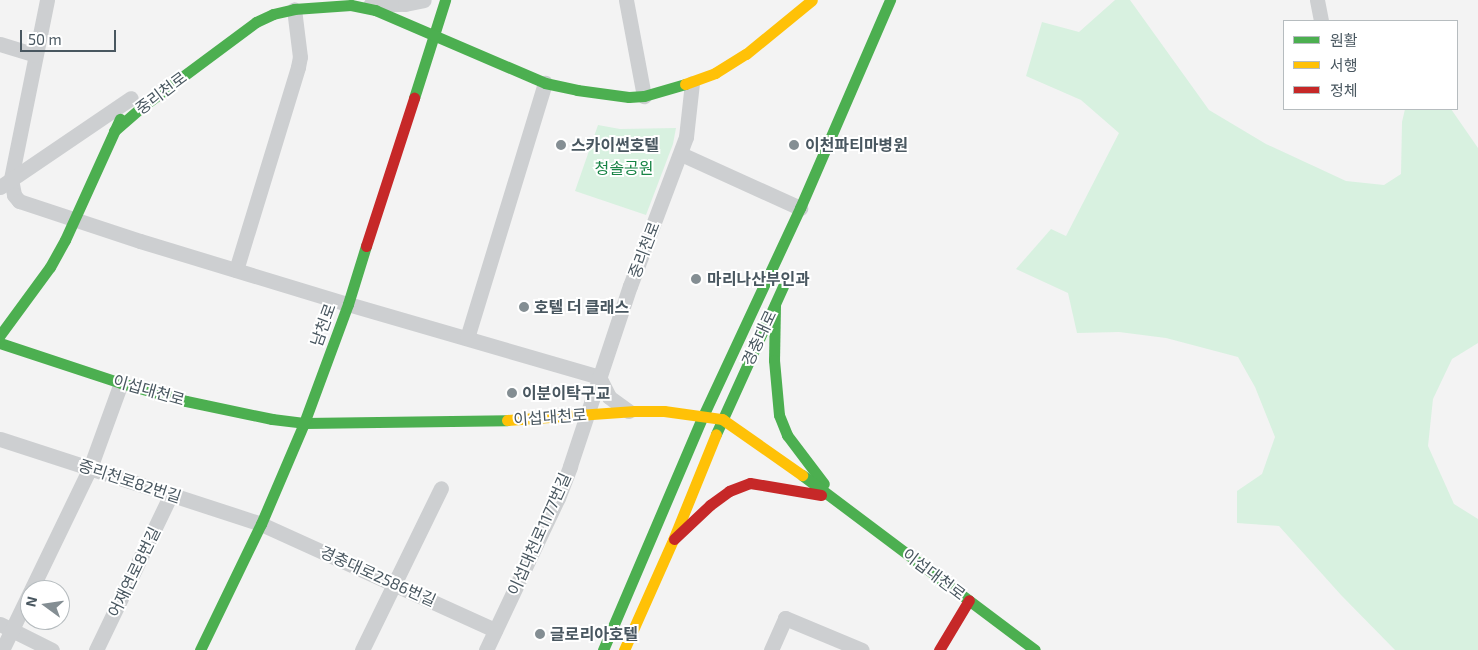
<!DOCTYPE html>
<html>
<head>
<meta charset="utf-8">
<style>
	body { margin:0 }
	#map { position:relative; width:1478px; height:650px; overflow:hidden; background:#f3f3f3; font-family:"Exo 2","Noto Sans KR",sans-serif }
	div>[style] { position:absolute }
	.green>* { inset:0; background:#d8f1e0 }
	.street>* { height:15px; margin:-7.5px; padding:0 7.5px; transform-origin:7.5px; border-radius:7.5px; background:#cdcfd1 }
	.fast>* { height:11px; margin:-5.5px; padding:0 5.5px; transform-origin:5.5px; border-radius:5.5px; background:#4caf50 }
	.slow>* { height:11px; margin:-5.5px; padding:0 5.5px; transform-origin:5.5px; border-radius:5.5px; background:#ffc107 }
	.jam>* { height:11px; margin:-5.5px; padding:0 5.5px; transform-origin:5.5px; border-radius:5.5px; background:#c62828 }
	.dots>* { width:14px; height:14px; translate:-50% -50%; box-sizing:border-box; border:2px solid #fff; border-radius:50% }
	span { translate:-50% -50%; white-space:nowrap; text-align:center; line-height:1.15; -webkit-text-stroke:4px #fff; paint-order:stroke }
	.street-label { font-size:16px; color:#495760 }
	.poi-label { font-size:16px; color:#495760; font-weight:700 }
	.left { translate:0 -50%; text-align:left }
	.park-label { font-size:16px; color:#178445 }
	.legend { position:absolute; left:1283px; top:20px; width:175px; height:90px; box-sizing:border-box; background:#fff; border:1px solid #b6bcbf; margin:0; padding:6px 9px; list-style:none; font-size:15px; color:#495760 }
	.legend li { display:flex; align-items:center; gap:10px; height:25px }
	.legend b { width:25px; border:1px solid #b6bcbf }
	.north { position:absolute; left:20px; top:580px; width:50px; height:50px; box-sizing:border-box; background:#fff; border:1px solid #b6bcbf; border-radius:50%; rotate:284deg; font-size:14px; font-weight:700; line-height:20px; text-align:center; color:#495760 }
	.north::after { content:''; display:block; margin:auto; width:18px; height:22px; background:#848e93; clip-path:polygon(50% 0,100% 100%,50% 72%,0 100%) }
	.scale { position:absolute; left:20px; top:30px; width:96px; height:22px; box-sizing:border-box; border:2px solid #495760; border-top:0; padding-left:6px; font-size:15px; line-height:18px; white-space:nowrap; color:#495760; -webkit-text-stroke:4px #fff; paint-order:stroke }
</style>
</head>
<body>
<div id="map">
	<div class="green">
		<div style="clip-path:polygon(1115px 0,1130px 0,1209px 110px,1266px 144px,1346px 181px,1384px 185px,1401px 174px,1402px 122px,1405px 109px,1451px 109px,1478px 148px,1478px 343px,1452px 359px,1433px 399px,1428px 446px,1454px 504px,1478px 519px,1478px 650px,1395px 650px,1341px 595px,1279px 526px,1237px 523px,1237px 491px,1262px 474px,1275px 437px,1255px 387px,1238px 357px,1166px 338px,1119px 332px,1077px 333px,1068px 293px,1016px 269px,1051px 229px,1066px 236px,1119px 133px,1081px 100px,1026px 76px,1042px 22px,1079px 32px)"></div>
		<div style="clip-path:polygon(598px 125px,620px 129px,676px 128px,673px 144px,646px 215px,575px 191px)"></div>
	</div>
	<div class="street">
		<div style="left:47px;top:0;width:183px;rotate:101.4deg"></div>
		<div style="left:11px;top:179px;width:16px;rotate:79deg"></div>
		<div style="left:14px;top:195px;width:8px;rotate:50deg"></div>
		<div style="left:19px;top:201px;width:127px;rotate:18.3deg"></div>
		<div style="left:140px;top:241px;width:217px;rotate:16.9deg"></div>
		<div style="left:348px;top:304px;width:261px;rotate:16.2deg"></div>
		<div style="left:626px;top:0;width:98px;rotate:79.4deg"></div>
		<div style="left:1317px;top:0;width:21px;rotate:79deg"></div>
		<div style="left:370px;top:5px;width:35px;rotate:-2deg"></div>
		<div style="left:405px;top:4px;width:19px;rotate:-12deg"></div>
		<div style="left:0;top:44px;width:37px;rotate:17deg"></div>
		<div style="left:681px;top:154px;width:131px;rotate:24.4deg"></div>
		<div style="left:0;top:187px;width:158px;rotate:-34.2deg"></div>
		<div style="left:236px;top:270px;width:212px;rotate:-73deg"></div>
		<div style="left:298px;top:67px;width:10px;rotate:-79deg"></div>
		<div style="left:300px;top:57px;width:48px;rotate:-97.1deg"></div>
		<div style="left:467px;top:338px;width:267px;rotate:-73deg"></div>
		<div style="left:599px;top:377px;width:22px;rotate:63deg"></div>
		<div style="left:609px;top:397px;width:24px;rotate:36deg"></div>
		<div style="left:0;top:439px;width:274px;rotate:18deg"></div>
		<div style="left:261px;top:524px;width:257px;rotate:24.4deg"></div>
		<div style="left:31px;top:590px;width:136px;rotate:-64.2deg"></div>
		<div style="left:90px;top:468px;width:90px;rotate:-70deg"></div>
		<div style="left:0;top:624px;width:58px;rotate:26.6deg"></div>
		<div style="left:2px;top:650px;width:64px;rotate:-64.2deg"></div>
		<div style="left:96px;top:650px;width:173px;rotate:-64.3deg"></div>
		<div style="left:362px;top:650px;width:180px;rotate:-64deg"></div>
		<div style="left:486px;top:650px;width:168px;rotate:-64.7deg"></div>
		<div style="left:558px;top:498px;width:34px;rotate:-69deg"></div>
		<div style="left:570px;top:466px;width:190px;rotate:-71.6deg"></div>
		<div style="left:630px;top:286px;width:159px;rotate:-69.4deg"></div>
		<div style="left:686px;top:137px;width:54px;rotate:-83.7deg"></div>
		<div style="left:771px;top:650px;width:35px;rotate:-66deg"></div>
		<div style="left:785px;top:618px;width:83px;rotate:22.6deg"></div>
	</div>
	<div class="fast">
		<div style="left:414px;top:98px;width:103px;rotate:-72.4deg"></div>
		<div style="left:114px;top:131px;width:38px;rotate:-41deg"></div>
		<div style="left:143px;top:106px;width:141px;rotate:-36.6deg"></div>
		<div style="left:256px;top:22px;width:19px;rotate:-25deg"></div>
		<div style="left:273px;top:14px;width:22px;rotate:-13deg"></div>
		<div style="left:294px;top:9px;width:57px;rotate:-4deg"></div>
		<div style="left:351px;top:5px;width:25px;rotate:12deg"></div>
		<div style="left:375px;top:10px;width:185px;rotate:23.2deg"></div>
		<div style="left:545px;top:83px;width:33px;rotate:12deg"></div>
		<div style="left:577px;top:90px;width:52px;rotate:7.7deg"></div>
		<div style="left:629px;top:97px;width:15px;rotate:-4deg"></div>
		<div style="left:644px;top:96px;width:43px;rotate:-16.3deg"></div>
		<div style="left:775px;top:305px;width:55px;rotate:91deg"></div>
		<div style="left:774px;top:360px;width:55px;rotate:84.8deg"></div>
		<div style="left:779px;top:415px;width:22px;rotate:68deg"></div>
		<div style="left:787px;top:435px;width:61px;rotate:52.9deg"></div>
		<div style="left:0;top:335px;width:84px;rotate:-53.7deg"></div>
		<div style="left:50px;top:267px;width:31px;rotate:-61deg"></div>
		<div style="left:65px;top:240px;width:133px;rotate:-65.6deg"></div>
		<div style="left:0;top:343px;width:127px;rotate:18.3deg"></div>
		<div style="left:121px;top:383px;width:67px;rotate:15.5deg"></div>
		<div style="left:186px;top:401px;width:88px;rotate:11.8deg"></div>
		<div style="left:272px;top:419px;width:32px;rotate:7deg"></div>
		<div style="left:304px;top:423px;width:203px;rotate:-0.8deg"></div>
		<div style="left:716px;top:434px;width:162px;rotate:-65.6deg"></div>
		<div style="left:802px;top:475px;width:291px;rotate:36.9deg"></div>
		<div style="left:200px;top:650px;width:140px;rotate:-64.2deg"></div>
		<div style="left:261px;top:524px;width:110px;rotate:-66.9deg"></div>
		<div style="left:304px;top:423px;width:127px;rotate:-69.7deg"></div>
		<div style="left:348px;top:304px;width:61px;rotate:-72.8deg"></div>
		<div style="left:603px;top:650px;width:254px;rotate:-66.9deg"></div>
		<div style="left:703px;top:416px;width:230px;rotate:-65deg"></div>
		<div style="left:800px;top:208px;width:227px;rotate:-66.6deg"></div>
	</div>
	<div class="slow">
		<div style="left:685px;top:84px;width:32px;rotate:-20deg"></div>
		<div style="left:715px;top:73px;width:36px;rotate:-32deg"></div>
		<div style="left:746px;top:54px;width:85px;rotate:-39.3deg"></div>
		<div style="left:507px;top:420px;width:128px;rotate:-4deg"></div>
		<div style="left:635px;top:411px;width:29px"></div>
		<div style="left:664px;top:411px;width:59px;rotate:7.9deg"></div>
		<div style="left:722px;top:419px;width:98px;rotate:35deg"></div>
		<div style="left:624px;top:650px;width:120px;rotate:-66deg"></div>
		<div style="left:673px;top:540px;width:114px;rotate:-67.9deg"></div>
	</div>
	<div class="jam">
		<div style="left:366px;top:246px;width:156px;rotate:-72deg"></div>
		<div style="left:674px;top:539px;width:50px;rotate:-43.4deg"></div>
		<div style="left:710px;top:505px;width:24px;rotate:-36deg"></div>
		<div style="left:729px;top:491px;width:22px;rotate:-21deg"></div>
		<div style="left:750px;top:483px;width:72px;rotate:9.6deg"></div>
		<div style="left:939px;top:650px;width:58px;rotate:-59deg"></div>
	</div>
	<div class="dots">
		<div style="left:561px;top:145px;background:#848e93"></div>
		<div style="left:794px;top:145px;background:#848e93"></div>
		<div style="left:696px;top:279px;background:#848e93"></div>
		<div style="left:524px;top:307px;background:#848e93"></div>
		<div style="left:512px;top:393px;background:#848e93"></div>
		<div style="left:540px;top:634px;background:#848e93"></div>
	</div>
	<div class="street-label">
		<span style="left:161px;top:93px;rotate:-37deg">중리천로</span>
		<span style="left:644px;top:250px;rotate:-69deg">중리천로</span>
		<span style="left:323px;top:325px;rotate:-70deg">남천로</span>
		<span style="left:759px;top:338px;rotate:-65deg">경충대로</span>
		<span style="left:149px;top:390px;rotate:16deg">이섭대천로</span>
		<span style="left:550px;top:417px;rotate:-4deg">이섭대천로</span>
		<span style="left:130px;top:481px;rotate:18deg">중리천로82번길</span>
		<span style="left:539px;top:534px;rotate:-66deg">이섭대천로1177번길</span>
		<span style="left:134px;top:572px;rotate:-64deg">어재연로8번길</span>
		<span style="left:934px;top:574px;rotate:37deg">이섭대천로</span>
		<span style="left:378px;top:576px;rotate:24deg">경충대로2586번길</span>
	</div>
	<div class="poi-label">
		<span class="left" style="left:571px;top:145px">스카이썬호텔</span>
		<span class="left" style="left:805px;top:145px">이천파티마병원</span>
		<span class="left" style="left:707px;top:279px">마리나산부인과</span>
		<span class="left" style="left:534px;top:307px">호텔 더 클래스</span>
		<span class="left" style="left:522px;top:393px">이분이탁구교</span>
		<span class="left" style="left:550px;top:634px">글로리아호텔</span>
	</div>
	<div class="park-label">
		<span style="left:624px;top:168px">청솔공원</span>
	</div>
	<ul class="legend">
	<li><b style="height:6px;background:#4caf50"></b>원활</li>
	<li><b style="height:6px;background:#ffc107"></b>서행</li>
	<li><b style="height:6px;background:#c62828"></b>정체</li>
	</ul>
	<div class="north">N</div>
	<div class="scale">50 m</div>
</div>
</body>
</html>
